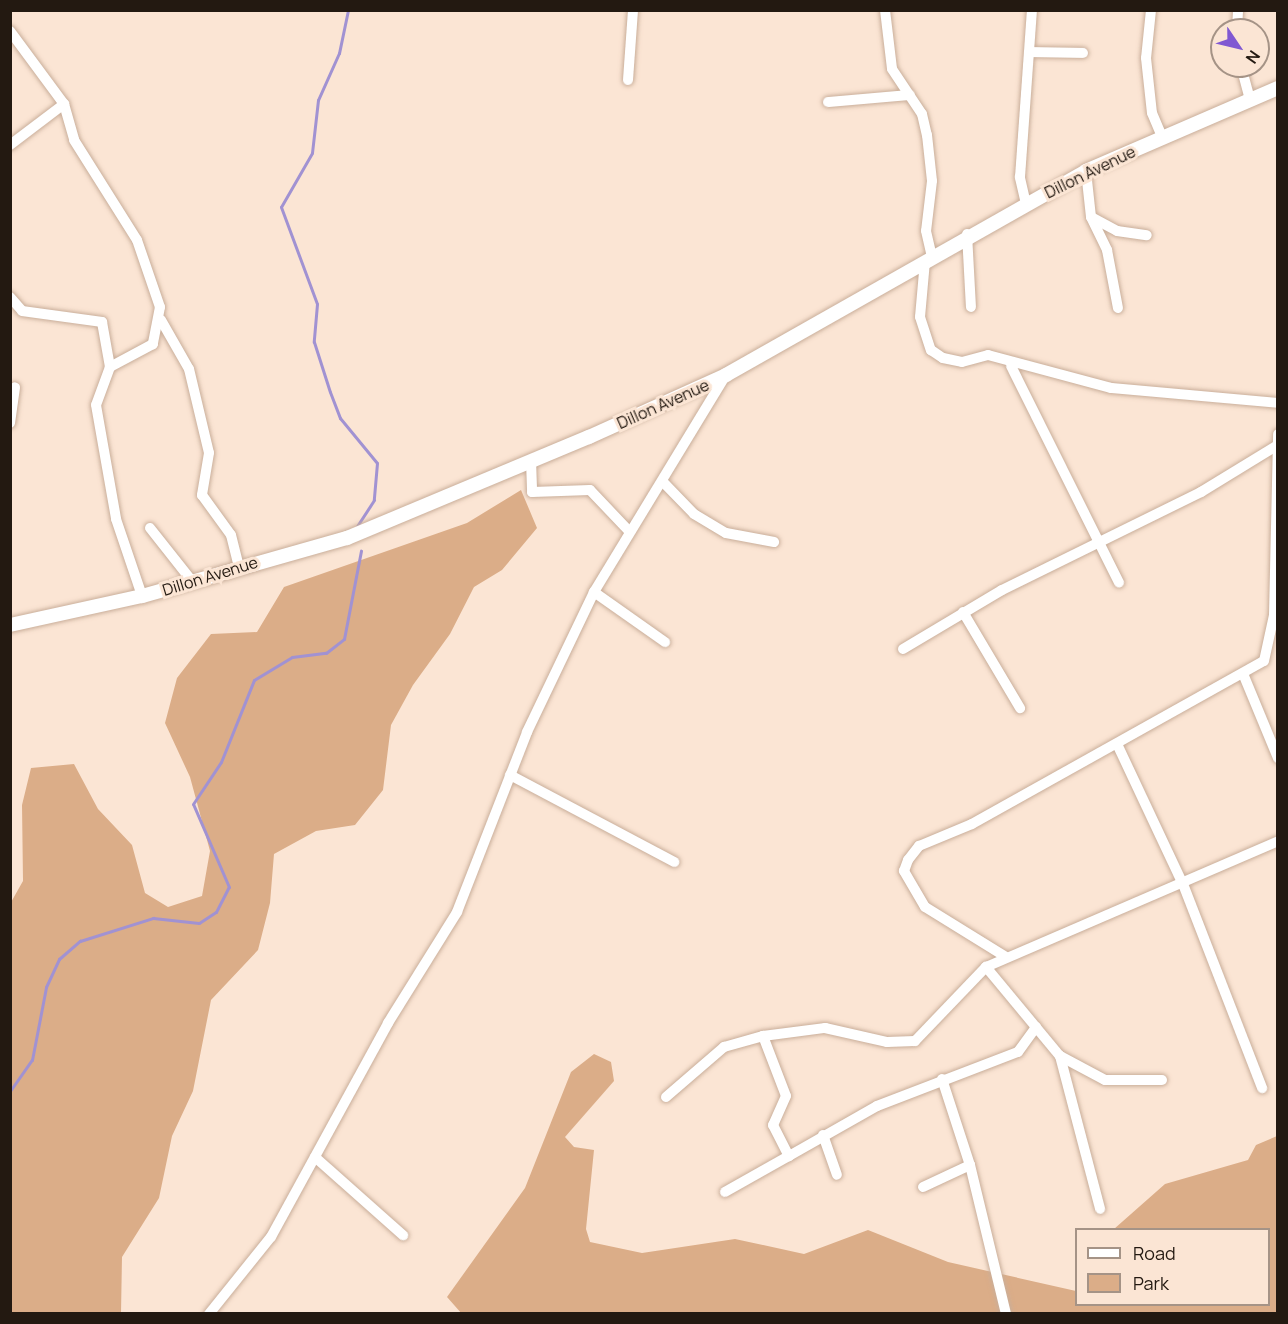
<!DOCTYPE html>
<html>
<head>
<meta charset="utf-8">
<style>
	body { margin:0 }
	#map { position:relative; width:1288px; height:1324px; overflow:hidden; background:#fbe5d4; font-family:Manrope,sans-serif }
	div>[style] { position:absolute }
	.green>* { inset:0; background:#dbad88 }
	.stream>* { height:3px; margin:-1.5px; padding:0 1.5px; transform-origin:1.5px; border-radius:1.5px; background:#a192d2 }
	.roads { filter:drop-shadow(0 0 2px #c9ae9a) drop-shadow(0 0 2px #c9ae9a) }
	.street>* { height:10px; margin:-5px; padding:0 5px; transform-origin:5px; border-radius:5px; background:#fff }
	.secondary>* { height:14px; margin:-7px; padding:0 7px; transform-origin:7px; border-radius:7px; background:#fff }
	span { translate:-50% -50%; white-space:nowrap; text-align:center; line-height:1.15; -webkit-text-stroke:6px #fbe5d4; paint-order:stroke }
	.street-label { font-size:16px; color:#231911 }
	.frame { position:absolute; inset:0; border:12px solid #231911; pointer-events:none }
	.legend { position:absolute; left:1075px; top:1228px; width:195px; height:78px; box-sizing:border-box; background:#fbe5d4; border:2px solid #a59386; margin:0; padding:8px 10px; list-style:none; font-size:18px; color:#231911 }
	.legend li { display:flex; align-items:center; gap:12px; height:30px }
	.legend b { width:30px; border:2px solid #a59386 }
	.north { position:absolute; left:1210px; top:18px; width:60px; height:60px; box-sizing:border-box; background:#fbe5d4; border:2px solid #a59386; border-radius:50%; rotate:125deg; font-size:16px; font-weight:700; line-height:24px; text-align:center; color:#231911 }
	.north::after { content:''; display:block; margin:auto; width:21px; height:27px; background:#8058d2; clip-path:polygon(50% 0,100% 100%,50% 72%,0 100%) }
</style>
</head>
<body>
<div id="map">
	<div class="green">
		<div style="clip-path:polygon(521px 490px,537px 528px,502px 570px,474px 587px,450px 634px,413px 685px,391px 725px,383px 790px,355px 825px,316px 831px,274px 854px,270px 903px,258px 950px,211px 1000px,193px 1091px,172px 1136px,159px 1198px,122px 1257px,121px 1313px,11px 1313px,10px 904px,23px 881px,22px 805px,31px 768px,74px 764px,98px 809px,132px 845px,145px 893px,168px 907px,202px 896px,210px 851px,190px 777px,165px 723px,177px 678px,211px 634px,257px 632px,284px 587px,467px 523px)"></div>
		<div style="clip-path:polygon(594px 1054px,611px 1062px,614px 1081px,565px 1137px,574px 1147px,594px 1150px,586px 1229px,590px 1242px,642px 1253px,735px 1239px,804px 1254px,868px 1230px,948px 1262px,1076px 1291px,1076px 1304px,1268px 1304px,1268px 1230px,1114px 1229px,1165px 1184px,1248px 1160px,1256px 1145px,1277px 1136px,1277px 1313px,462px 1314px,447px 1297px,525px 1188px,571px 1072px)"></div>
	</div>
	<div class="stream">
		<div style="left:348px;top:10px;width:44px;rotate:101.8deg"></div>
		<div style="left:339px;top:53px;width:51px;rotate:114.1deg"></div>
		<div style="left:318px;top:100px;width:53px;rotate:96.5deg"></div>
		<div style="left:312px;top:153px;width:62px;rotate:119.9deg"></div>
		<div style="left:281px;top:207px;width:103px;rotate:69.6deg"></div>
		<div style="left:317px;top:304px;width:38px;rotate:95deg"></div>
		<div style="left:314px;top:342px;width:52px;rotate:72.3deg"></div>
		<div style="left:330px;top:392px;width:28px;rotate:69deg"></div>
		<div style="left:340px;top:418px;width:58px;rotate:50.6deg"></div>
		<div style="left:377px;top:463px;width:37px;rotate:95deg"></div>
		<div style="left:374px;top:500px;width:31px;rotate:123deg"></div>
		<div style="left:10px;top:1091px;width:38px;rotate:-55deg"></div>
		<div style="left:32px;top:1060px;width:74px;rotate:-79.1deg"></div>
		<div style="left:46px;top:987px;width:31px;rotate:-65deg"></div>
		<div style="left:59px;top:959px;width:28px;rotate:-41deg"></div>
		<div style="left:80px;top:941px;width:77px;rotate:-17.5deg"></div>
		<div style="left:153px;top:918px;width:46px;rotate:6.2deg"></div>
		<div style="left:199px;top:923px;width:20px;rotate:-33deg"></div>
		<div style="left:216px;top:912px;width:28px;rotate:-63deg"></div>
		<div style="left:229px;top:887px;width:90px;rotate:-113.4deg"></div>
		<div style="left:193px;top:804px;width:50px;rotate:-56.3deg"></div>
		<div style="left:221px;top:762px;width:88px;rotate:-68.1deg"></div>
		<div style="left:254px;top:680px;width:44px;rotate:-31.2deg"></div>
		<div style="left:292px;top:657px;width:34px;rotate:-7deg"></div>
		<div style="left:326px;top:653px;width:23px;rotate:-38deg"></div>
		<div style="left:344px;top:639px;width:90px;rotate:-79.1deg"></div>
	</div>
	<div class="roads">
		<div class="street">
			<div style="left:885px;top:10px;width:59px;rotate:83.2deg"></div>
			<div style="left:892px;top:69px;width:54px;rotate:56.3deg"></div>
			<div style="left:922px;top:114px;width:22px;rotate:77deg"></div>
			<div style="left:927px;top:135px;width:46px;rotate:83.8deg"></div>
			<div style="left:932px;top:181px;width:50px;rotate:96.8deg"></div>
			<div style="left:926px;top:231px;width:27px;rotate:77deg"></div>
			<div style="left:1151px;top:10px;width:48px;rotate:95.9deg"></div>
			<div style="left:1146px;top:58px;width:55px;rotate:83.8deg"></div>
			<div style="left:1152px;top:113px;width:26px;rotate:67deg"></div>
			<div style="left:1237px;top:30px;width:20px;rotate:-87deg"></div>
			<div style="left:10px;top:31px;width:91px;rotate:53.5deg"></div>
			<div style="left:64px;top:104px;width:37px;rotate:74deg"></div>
			<div style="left:74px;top:140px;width:118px;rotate:57.8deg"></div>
			<div style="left:137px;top:240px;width:71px;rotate:71.1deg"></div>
			<div style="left:160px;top:307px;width:38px;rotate:101deg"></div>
			<div style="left:153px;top:344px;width:49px;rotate:151.9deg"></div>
			<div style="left:1032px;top:52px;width:51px;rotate:1.1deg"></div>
			<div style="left:1241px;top:66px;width:34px;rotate:75deg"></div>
			<div style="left:628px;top:80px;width:70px;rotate:-85.9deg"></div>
			<div style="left:828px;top:102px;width:82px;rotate:-4.9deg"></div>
			<div style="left:10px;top:145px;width:68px;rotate:-37.2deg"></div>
			<div style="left:1086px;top:171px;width:46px;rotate:83.8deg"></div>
			<div style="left:1091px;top:217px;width:37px;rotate:64deg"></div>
			<div style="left:1107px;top:250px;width:59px;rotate:79.3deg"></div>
			<div style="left:1026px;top:204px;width:28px;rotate:-103deg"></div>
			<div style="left:1020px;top:177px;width:167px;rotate:-85.9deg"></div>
			<div style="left:1091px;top:217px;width:30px;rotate:28deg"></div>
			<div style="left:1117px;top:231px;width:30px;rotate:8deg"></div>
			<div style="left:967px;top:234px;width:73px;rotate:86.9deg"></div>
			<div style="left:925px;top:261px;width:56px;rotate:95.1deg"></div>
			<div style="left:920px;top:317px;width:35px;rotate:72deg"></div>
			<div style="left:931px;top:350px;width:14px;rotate:34deg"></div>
			<div style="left:943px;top:358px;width:19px;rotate:12deg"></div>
			<div style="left:962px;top:362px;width:27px;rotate:-15deg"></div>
			<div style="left:988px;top:355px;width:127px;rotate:15deg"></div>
			<div style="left:1111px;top:388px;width:168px;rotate:5.1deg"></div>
			<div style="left:10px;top:297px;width:18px;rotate:49deg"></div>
			<div style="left:22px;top:311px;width:81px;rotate:7.8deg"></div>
			<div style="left:102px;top:322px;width:46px;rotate:79.9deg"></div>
			<div style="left:110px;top:367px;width:40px;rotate:110.2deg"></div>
			<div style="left:96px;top:405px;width:116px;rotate:80deg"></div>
			<div style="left:116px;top:519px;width:81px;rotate:71.3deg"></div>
			<div style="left:161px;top:320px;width:56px;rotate:60.3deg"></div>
			<div style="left:189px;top:369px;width:86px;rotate:76.6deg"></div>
			<div style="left:209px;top:453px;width:43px;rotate:99.5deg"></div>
			<div style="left:202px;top:495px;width:49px;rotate:54.1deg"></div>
			<div style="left:231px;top:535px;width:32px;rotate:76deg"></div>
			<div style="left:1011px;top:366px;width:242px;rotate:63.5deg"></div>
			<div style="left:10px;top:423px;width:36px;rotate:-82deg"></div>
			<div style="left:531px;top:460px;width:32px;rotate:88deg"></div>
			<div style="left:532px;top:492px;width:58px;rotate:-2deg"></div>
			<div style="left:590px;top:490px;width:55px;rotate:46.5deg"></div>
			<div style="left:664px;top:483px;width:43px;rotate:45.9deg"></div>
			<div style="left:694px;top:514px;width:37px;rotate:31deg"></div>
			<div style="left:726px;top:533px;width:49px;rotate:10.6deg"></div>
			<div style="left:150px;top:528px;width:68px;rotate:51.6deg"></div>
			<div style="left:594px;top:592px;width:87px;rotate:35.2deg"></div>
			<div style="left:963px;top:612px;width:112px;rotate:59.3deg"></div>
			<div style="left:903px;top:649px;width:115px;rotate:-30.8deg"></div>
			<div style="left:1002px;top:590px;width:222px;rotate:-26.2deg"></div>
			<div style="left:1201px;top:492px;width:88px;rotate:-31.5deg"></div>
			<div style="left:1244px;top:676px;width:89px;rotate:67.5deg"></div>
			<div style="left:1117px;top:744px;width:155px;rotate:64.8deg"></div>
			<div style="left:1183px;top:884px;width:219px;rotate:68.8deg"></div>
			<div style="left:510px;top:775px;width:186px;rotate:27.9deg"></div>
			<div style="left:1006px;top:957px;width:95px;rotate:-148.3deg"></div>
			<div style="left:925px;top:907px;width:42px;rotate:-120.3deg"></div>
			<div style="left:904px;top:871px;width:12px;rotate:-70deg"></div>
			<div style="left:908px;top:860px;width:18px;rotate:-52deg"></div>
			<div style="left:919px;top:846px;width:57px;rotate:-22.5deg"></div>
			<div style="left:972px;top:824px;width:334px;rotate:-29.2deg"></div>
			<div style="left:1264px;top:661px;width:47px;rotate:-77.7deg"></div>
			<div style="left:1274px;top:615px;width:181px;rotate:-88.7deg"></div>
			<div style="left:986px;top:967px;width:116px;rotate:50.3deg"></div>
			<div style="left:1060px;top:1056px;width:158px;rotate:75.3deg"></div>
			<div style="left:763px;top:1036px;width:64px;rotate:69deg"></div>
			<div style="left:786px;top:1096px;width:32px;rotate:114deg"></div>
			<div style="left:773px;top:1125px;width:35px;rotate:63deg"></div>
			<div style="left:789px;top:1156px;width:101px;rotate:-29.6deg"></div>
			<div style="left:877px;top:1106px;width:151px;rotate:-21deg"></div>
			<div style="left:1018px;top:1052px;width:31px;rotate:-54deg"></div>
			<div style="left:1060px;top:1056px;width:51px;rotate:28.1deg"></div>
			<div style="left:1105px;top:1080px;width:57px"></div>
			<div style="left:942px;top:1079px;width:90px;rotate:72deg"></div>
			<div style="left:970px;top:1165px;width:153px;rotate:76.4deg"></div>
			<div style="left:666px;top:1097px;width:77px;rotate:-40.8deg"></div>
			<div style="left:724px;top:1047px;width:41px;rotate:-15.8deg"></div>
			<div style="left:763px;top:1036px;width:63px;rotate:-7.4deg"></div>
			<div style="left:825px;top:1028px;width:64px;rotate:12.7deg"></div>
			<div style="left:887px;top:1042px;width:28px;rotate:-2deg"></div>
			<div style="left:915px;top:1041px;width:103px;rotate:-46.2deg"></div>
			<div style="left:986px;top:967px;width:318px;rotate:-23.3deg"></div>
			<div style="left:823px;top:1135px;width:42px;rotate:70.7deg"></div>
			<div style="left:315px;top:1157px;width:118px;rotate:41.6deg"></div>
			<div style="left:923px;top:1187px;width:52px;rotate:-25.1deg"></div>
			<div style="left:725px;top:1192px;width:73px;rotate:-29.4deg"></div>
			<div style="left:209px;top:1314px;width:99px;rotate:-51.2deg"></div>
			<div style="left:271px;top:1237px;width:244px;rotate:-61.3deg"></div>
			<div style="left:388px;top:1023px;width:131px;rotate:-58.1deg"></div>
			<div style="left:457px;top:912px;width:193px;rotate:-68.7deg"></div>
			<div style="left:527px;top:732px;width:155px;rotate:-64.4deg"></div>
			<div style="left:594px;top:592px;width:254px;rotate:-58.7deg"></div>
		</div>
		<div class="secondary">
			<div style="left:10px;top:625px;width:135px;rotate:-12.4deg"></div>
			<div style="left:142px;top:596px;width:213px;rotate:-15.8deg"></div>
			<div style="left:347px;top:538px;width:262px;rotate:-22.7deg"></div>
			<div style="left:589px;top:437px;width:150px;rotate:-24.3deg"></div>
			<div style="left:726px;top:375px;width:414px;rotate:-29.5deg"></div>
			<div style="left:1086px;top:171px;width:209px;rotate:-23.4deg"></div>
		</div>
	</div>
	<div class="street-label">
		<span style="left:1090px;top:172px;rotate:-26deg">Dillon Avenue</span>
		<span style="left:663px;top:404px;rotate:-24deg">Dillon Avenue</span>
		<span style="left:210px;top:576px;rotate:-17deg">Dillon Avenue</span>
	</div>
	<div class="frame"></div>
	<ul class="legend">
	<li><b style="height:8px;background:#fff"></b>Road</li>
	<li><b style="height:16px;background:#dbad88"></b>Park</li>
	</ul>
	<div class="north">N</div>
</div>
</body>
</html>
